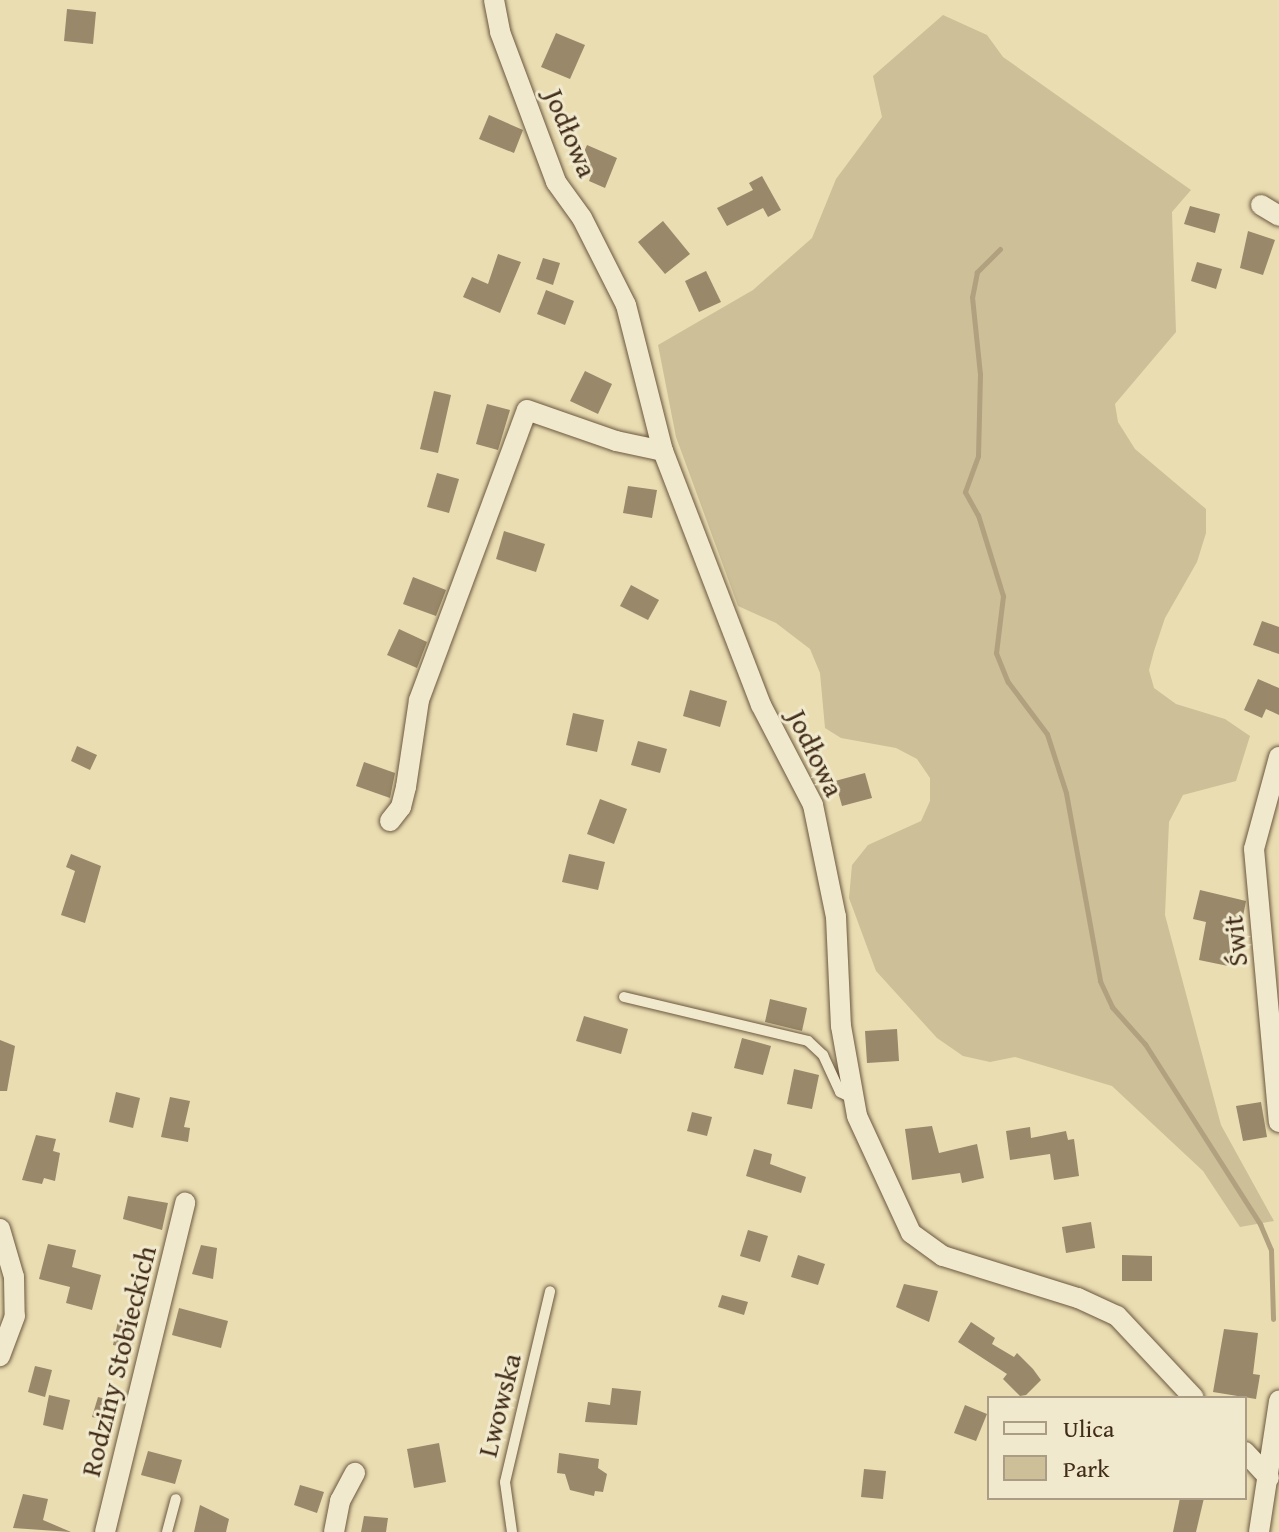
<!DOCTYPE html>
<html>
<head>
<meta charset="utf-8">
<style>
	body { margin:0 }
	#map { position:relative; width:1279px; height:1532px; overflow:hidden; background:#eaddb2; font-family:"Gentium Book Plus",serif }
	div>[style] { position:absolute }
	.green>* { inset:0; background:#cdbf98 }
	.stream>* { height:5px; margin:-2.5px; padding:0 2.5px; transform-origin:2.5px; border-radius:2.5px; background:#b1a17e }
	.building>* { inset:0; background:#998869 }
	.roads { filter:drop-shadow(0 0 2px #6b583f) drop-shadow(0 0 2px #6b583f) }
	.service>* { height:10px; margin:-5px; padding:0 5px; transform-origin:5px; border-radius:5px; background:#f1e9cd }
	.minor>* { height:20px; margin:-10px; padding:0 10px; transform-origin:10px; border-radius:10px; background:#f1e9cd }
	span { translate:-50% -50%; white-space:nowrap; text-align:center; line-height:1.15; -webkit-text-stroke:6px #f1e9cd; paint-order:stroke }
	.street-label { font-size:28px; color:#412c19 }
	.legend { position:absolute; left:987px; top:1396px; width:260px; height:104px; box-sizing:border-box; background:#f1e9cd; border:2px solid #ab9d85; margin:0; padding:10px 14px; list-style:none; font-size:24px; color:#412c19 }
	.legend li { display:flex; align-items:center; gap:16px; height:40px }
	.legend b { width:40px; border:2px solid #ab9d85 }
</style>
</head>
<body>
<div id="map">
	<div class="green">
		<div style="clip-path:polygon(943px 15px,987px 35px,1003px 57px,1191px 190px,1172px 212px,1176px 332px,1115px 404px,1118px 422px,1135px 449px,1206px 509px,1206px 533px,1197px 562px,1165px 618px,1154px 651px,1149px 670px,1154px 688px,1176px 704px,1225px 719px,1250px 736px,1236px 781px,1183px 795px,1169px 822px,1165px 915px,1221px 1125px,1274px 1221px,1240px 1227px,1203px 1171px,1112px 1086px,1015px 1057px,990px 1062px,963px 1056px,937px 1038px,876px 971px,849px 898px,852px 865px,868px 845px,921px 821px,930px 801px,930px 778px,917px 759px,896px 748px,841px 738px,825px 728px,820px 673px,810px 649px,776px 623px,738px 606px,676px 437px,658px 345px,753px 290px,812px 238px,836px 179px,882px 117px,873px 76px)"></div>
	</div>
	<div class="stream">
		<div style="left:1000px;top:249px;width:33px;rotate:135deg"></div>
		<div style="left:977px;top:272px;width:25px;rotate:101deg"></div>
		<div style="left:972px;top:297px;width:77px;rotate:84.1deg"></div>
		<div style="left:980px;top:374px;width:82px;rotate:91.4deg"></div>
		<div style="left:978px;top:456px;width:38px;rotate:110deg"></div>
		<div style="left:965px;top:492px;width:26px;rotate:61deg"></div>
		<div style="left:978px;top:515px;width:85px;rotate:72.8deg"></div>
		<div style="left:1003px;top:596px;width:57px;rotate:97deg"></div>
		<div style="left:996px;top:653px;width:31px;rotate:68deg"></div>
		<div style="left:1008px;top:682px;width:65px;rotate:53.1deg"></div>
		<div style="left:1047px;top:734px;width:62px;rotate:72.1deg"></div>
		<div style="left:1066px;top:793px;width:191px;rotate:79.7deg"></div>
		<div style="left:1100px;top:981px;width:29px;rotate:65deg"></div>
		<div style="left:1112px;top:1007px;width:50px;rotate:48.3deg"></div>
		<div style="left:1145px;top:1044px;width:214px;rotate:57.4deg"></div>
		<div style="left:1260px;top:1224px;width:28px;rotate:67deg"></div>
		<div style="left:1271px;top:1250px;width:69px;rotate:88.3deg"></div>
	</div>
	<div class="building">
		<div style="clip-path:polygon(67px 9px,96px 12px,93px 44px,64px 41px)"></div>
		<div style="clip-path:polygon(556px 33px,585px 45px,570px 79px,541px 67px)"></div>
		<div style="clip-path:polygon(489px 115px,523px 130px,514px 153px,479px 139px)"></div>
		<div style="clip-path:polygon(587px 145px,617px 158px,605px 188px,589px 181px,592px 173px,578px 166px)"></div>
		<div style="clip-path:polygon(762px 176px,781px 210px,768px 217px,763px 208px,727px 226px,717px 208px,753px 190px,749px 183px)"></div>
		<div style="clip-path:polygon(1190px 206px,1220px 214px,1215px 233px,1184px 224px)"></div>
		<div style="clip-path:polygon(663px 221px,690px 254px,665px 274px,638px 242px)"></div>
		<div style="clip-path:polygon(1248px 231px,1275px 240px,1263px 275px,1240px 268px)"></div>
		<div style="clip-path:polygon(498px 254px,521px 262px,500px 313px,463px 297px,472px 277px,488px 284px)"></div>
		<div style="clip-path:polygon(543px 258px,560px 263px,553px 285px,536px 279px)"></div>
		<div style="clip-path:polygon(1197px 262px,1222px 269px,1216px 289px,1191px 281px)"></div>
		<div style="clip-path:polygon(706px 271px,721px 302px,699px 312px,685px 281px)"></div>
		<div style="clip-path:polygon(546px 290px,574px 301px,565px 325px,537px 314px)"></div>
		<div style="clip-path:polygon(585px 371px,612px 384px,598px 414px,570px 401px)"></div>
		<div style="clip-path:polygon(434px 391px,451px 395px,438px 453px,420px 449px)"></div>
		<div style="clip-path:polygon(487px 404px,510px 410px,498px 450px,476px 444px)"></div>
		<div style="clip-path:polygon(437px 473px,459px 479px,449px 513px,427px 507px)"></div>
		<div style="clip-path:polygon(628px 486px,657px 490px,652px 518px,623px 513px)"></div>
		<div style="clip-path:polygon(504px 531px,545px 544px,536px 572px,496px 559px)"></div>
		<div style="clip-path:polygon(413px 577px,446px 590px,436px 616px,403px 604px)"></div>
		<div style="clip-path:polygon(631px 585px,659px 600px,648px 620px,620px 606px)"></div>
		<div style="clip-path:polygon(1262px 621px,1279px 627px,1279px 654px,1253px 645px)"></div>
		<div style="clip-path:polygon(399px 629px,427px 642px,417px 668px,387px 655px)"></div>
		<div style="clip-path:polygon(1258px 679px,1279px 688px,1279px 715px,1266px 709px,1262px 718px,1244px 710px)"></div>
		<div style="clip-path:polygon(690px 690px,727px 701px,720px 727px,683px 716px)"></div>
		<div style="clip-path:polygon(573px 713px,604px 720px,597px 752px,566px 745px)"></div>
		<div style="clip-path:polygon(638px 741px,667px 749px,660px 773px,631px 765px)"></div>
		<div style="clip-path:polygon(77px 746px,97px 755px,90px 770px,71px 761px)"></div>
		<div style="clip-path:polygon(364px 762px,395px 773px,390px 798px,356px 786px)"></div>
		<div style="clip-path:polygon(865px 773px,872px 798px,842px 806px,835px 781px)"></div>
		<div style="clip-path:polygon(600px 799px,627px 809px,614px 844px,587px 834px)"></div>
		<div style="clip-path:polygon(71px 854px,101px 866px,85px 923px,61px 915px,75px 871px,66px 867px)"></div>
		<div style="clip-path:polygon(569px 854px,605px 862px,598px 890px,562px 882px)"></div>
		<div style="clip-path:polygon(1200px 890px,1246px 901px,1238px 942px,1245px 944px,1242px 962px,1230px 960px,1228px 966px,1199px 960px,1206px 922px,1193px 919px)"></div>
		<div style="clip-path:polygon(770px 999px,807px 1008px,802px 1031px,765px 1022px)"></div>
		<div style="clip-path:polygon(584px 1016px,628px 1029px,621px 1054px,576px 1041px)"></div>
		<div style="clip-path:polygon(897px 1029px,899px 1061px,867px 1063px,865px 1031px)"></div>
		<div style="clip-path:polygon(742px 1038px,771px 1046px,763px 1075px,734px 1068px)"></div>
		<div style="clip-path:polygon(0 1040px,15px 1046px,7px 1091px,0 1091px)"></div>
		<div style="clip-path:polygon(794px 1069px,819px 1075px,812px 1109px,787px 1104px)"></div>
		<div style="clip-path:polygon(116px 1092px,140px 1098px,133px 1128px,109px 1122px)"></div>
		<div style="clip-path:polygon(170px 1097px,190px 1101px,184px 1127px,190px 1128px,188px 1142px,161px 1137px)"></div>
		<div style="clip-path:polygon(1261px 1102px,1267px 1137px,1243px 1141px,1236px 1106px)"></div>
		<div style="clip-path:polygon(692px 1112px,712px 1117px,707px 1136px,687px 1131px)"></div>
		<div style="clip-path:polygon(932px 1126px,939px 1153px,977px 1144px,984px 1178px,962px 1183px,960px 1173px,912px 1180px,905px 1129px)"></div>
		<div style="clip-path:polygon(1030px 1127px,1031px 1138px,1066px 1131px,1068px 1140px,1074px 1139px,1079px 1176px,1054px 1180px,1050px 1154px,1010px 1160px,1006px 1131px)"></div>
		<div style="clip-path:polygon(36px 1135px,56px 1139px,53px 1151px,60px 1153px,55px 1181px,44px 1178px,42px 1184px,22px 1180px)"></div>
		<div style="clip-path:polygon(754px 1149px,772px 1154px,770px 1164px,806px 1177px,801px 1193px,746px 1176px)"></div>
		<div style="clip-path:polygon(128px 1196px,168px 1203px,162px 1230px,123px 1219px)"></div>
		<div style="clip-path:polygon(1091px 1222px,1095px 1248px,1066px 1253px,1062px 1227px)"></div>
		<div style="clip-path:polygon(748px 1230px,768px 1236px,760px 1262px,740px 1256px)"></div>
		<div style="clip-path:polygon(48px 1244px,76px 1250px,72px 1267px,101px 1275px,92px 1310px,66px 1303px,70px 1287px,39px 1279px)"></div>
		<div style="clip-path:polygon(201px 1245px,217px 1248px,213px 1279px,192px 1274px)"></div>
		<div style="clip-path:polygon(798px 1255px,825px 1264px,818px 1285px,791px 1277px)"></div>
		<div style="clip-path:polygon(1122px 1255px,1152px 1256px,1152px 1281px,1122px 1281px)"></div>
		<div style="clip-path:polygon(904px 1284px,938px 1291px,929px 1322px,896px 1307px)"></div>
		<div style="clip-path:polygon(722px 1295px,748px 1302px,744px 1315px,718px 1307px)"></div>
		<div style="clip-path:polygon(179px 1308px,228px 1321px,221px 1348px,172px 1335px)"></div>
		<div style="clip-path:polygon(118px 1321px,137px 1326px,132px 1349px,113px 1345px)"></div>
		<div style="clip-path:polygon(971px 1322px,995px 1338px,992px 1344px,1014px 1357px,1017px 1353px,1033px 1369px,1041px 1380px,1026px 1395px,1020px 1396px,1003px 1379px,1007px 1374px,958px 1342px)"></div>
		<div style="clip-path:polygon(1224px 1329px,1258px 1333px,1253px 1374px,1260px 1375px,1256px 1399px,1213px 1392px)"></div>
		<div style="clip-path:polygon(35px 1366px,52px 1370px,45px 1397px,28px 1392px)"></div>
		<div style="clip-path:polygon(612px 1388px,641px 1391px,637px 1425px,585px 1422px,588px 1402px,610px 1405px)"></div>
		<div style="clip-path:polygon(49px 1395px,70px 1400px,63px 1430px,43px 1425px)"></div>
		<div style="clip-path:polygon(98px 1397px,118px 1402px,113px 1422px,92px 1417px)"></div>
		<div style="clip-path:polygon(965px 1405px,987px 1414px,976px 1441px,954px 1433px)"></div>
		<div style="clip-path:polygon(439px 1443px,446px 1482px,414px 1488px,407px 1449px)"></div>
		<div style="clip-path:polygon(148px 1451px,182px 1460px,175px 1484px,141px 1475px)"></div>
		<div style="clip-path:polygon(559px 1453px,599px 1459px,598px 1468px,607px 1474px,603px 1492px,595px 1491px,594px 1496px,570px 1490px,565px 1474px,557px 1473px)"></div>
		<div style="clip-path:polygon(864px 1469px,886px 1471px,883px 1499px,861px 1497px)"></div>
		<div style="clip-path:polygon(300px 1485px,324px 1492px,317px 1513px,294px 1505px)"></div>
		<div style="clip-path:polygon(23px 1494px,48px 1499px,43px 1520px,71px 1532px,13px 1528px)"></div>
		<div style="clip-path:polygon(1180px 1498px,1204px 1498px,1196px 1532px,1173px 1532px)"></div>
		<div style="clip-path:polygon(200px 1505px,229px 1519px,226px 1532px,194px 1532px)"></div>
		<div style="clip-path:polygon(364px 1516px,388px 1518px,386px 1532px,361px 1532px)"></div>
	</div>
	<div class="roads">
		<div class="service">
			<div style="left:624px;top:997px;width:189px;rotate:13.4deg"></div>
			<div style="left:808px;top:1041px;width:21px;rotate:43deg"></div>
			<div style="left:823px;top:1055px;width:41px;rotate:65.3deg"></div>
			<div style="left:840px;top:1092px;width:16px;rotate:27deg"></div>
			<div style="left:167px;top:1532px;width:34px;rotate:-75deg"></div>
			<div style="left:512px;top:1532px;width:50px;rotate:-98deg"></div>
			<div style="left:505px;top:1482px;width:196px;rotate:-76.7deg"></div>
		</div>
		<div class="minor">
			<div style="left:494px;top:0;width:33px;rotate:79deg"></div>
			<div style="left:500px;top:32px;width:160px;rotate:69.5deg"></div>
			<div style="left:556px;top:182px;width:44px;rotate:54.2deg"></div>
			<div style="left:582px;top:218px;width:97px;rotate:63.2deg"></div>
			<div style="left:626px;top:305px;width:151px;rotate:75.8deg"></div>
			<div style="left:663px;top:451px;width:272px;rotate:68.9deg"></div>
			<div style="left:761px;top:705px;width:113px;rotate:62.5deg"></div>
			<div style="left:813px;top:805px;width:114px;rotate:78.4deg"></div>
			<div style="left:836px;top:917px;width:109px;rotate:87.4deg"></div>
			<div style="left:841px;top:1026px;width:91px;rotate:79.9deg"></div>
			<div style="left:857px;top:1116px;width:129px;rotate:65.2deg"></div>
			<div style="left:911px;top:1233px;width:39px;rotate:36deg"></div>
			<div style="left:943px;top:1256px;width:141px;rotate:17.3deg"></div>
			<div style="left:1078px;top:1298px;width:43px;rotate:24.8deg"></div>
			<div style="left:1117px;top:1316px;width:112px;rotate:46.8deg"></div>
			<div style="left:1261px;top:205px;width:21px;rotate:31deg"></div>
			<div style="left:1279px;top:757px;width:95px;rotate:105.2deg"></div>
			<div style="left:1254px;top:849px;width:274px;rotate:84.8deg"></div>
			<div style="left:390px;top:821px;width:18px;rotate:-52deg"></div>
			<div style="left:401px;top:807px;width:21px;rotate:-76deg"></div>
			<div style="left:406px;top:787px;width:88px;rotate:-81.5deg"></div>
			<div style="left:419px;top:700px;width:309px;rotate:-69.6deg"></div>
			<div style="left:527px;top:410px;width:94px;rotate:19.2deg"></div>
			<div style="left:616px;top:441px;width:48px;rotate:12deg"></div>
			<div style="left:0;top:1229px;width:50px;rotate:73.7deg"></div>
			<div style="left:14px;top:1277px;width:39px;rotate:89deg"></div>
			<div style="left:15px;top:1316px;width:43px;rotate:110.6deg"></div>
			<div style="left:1245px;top:1452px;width:35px;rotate:47deg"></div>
			<div style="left:105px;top:1532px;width:339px;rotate:-76.3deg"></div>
			<div style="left:334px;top:1532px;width:32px;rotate:-79deg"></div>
			<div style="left:340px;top:1501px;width:32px;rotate:-62deg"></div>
			<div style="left:1259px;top:1532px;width:133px;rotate:-81.3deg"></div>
		</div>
	</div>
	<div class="street-label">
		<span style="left:571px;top:133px;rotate:67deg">Jodłowa</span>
		<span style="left:816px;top:753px;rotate:64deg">Jodłowa</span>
		<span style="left:1235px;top:941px;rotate:-96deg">Świt</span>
		<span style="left:118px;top:1361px;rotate:-76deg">Rodziny Stobieckich</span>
		<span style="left:499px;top:1405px;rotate:-76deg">Lwowska</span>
	</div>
	<ul class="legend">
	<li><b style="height:10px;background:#f1e9cd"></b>Ulica</li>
	<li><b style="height:22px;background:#cdbf98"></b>Park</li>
	</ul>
</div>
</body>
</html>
